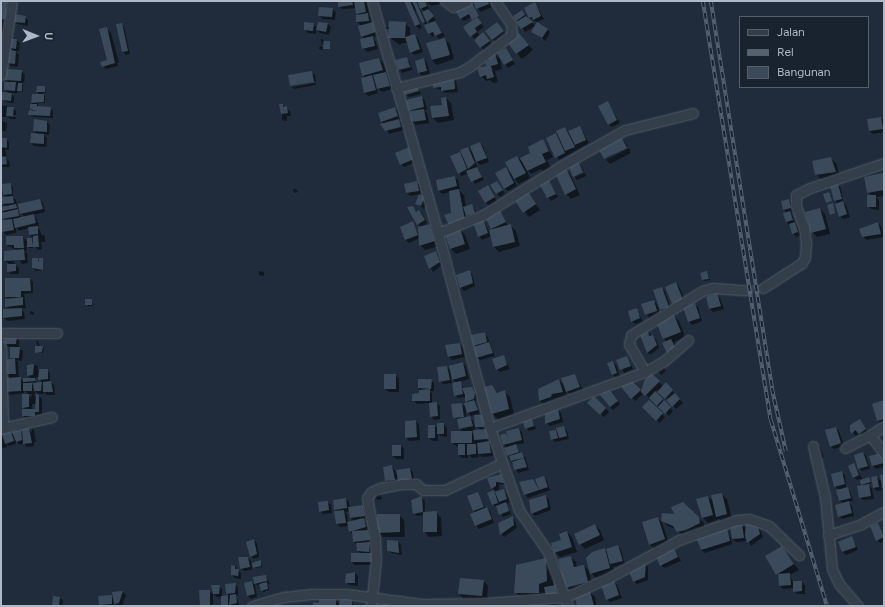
<!DOCTYPE html>
<html>
<head>
<meta charset="utf-8">
<style>
	body { margin:0 }
	#map { position:relative; width:885px; height:607px; overflow:hidden; background:#202c3b; font-family:Figtree,sans-serif }
	div>[style] { position:absolute }
	.shadow>* { inset:0; background:#0007 }
	.building>* { inset:0; background:#3b4a5b }
	.minor-tunnel>* { height:9px; margin-top:-4.5px; transform-origin:0; background:repeating-linear-gradient(90deg,#354150 0 9px,transparent 0 13.5px) }
	.roads { filter:drop-shadow(0 0 1px #515b69) drop-shadow(0 0 1px #515b69) }
	.minor>* { height:9px; margin:-4.5px; padding:0 4.5px; transform-origin:4.5px; border-radius:4.5px; background:#343e4b }
	.rail>* { height:3.5px; margin-top:-1.75px; transform-origin:0; background:repeating-linear-gradient(90deg,#192330 0 6px,#556272 0 12px); box-sizing:border-box; border-block:1px solid #556272 }
	span { translate:-50% -50%; white-space:nowrap; text-align:center; line-height:1.15; -webkit-text-stroke:4px #192330; paint-order:stroke }
	.frame { position:absolute; inset:0; border:2px solid #aeb8c7; pointer-events:none }
	.legend { position:absolute; left:739px; top:16px; width:130px; height:72px; box-sizing:border-box; background:#192330; border:1px solid #555f6c; margin:0; padding:5px 7px; list-style:none; font-size:12px; color:#aeb8c7 }
	.legend li { display:flex; align-items:center; gap:8px; height:20px }
	.legend b { width:20px; border:1px solid #555f6c }
	.north { position:absolute; left:16px; top:16px; width:40px; height:40px; -webkit-text-stroke:3px #192330; paint-order:stroke; rotate:91deg; font-size:11px; font-weight:700; line-height:16px; text-align:center; color:#aeb8c7 }
	.north::after { content:''; display:block; margin:auto; width:14px; height:18px; background:#aeb8c7; clip-path:polygon(50% 0,100% 100%,50% 72%,0 100%) }
</style>
</head>
<body>
<div id="map">
	<div class="shadow">
		<div style="clip-path:polygon(1px 1px,7px 1px,10px 3px,8px 36px,2px 35px,6px 39px,1px 51px)"></div>
		<div style="clip-path:polygon(339px 1px,371px 1px,367px 2px,371px 23px,376px 26px,378px 36px,373px 37px,375px 40px,378px 49px,367px 52px,363px 48px,364px 39px,362px 36px,362px 26px,357px 22px,359px 15px,356px 8px,342px 9px,339px 6px)"></div>
		<div style="clip-path:polygon(evenodd,405px 1px,410px 1px,415px 6px,413px 1px,426px 1px,429px 9px,428px 10px,436px 20px,434px 22px,445px 36px,439px 39px,436px 35px,432px 37px,417px 10px,415px 11px,422px 28px,419px 29px,416px 26px,405px 1px,419px 6px,425px 12px,422px 13px,419px 6px,405px 1px,424px 13px,428px 21px,430px 23px,427px 24px,422px 14px,424px 13px)"></div>
		<div style="clip-path:polygon(426px 1px,439px 1px,440px 4px,431px 6px)"></div>
		<div style="clip-path:polygon(474px 1px,489px 1px,492px 7px,480px 12px)"></div>
		<div style="clip-path:polygon(470px 2px,478px 14px,479px 18px,477px 19px,484px 27px,477px 32px,480px 36px,486px 37px,492px 44px,484px 51px,465px 27px,474px 21px,472px 17px,464px 21px,460px 18px)"></div>
		<div style="clip-path:polygon(535px 4px,544px 19px,537px 22px,530px 18px)"></div>
		<div style="clip-path:polygon(332px 9px,336px 12px,335px 20px,322px 19px,319px 15px)"></div>
		<div style="clip-path:polygon(522px 11px,535px 26px,525px 32px,517px 20px)"></div>
		<div style="clip-path:polygon(25px 17px,28px 20px,28px 26px,17px 24px,14px 21px)"></div>
		<div style="clip-path:polygon(319px 23px,328px 24px,331px 27px,329px 35px,320px 33px,316px 29px,316px 34px,308px 33px,305px 30px,313px 24px,318px 28px)"></div>
		<div style="clip-path:polygon(405px 23px,410px 28px,410px 37px,415px 35px,418px 38px,423px 52px,414px 55px,411px 52px,408px 43px,402px 43px,400px 45px,389px 37px,390px 29px,386px 29px,384px 26px,390px 28px)"></div>
		<div style="clip-path:polygon(497px 23px,506px 34px,496px 42px,492px 39px)"></div>
		<div style="clip-path:polygon(121px 24px,124px 27px,130px 54px,126px 55px,123px 52px)"></div>
		<div style="clip-path:polygon(106px 28px,111px 33px,119px 62px,117px 63px,118px 66px,106px 69px,102px 66px,109px 60px)"></div>
		<div style="clip-path:polygon(547px 29px,550px 32px,546px 41px,533px 32px)"></div>
		<div style="clip-path:polygon(519px 34px,533px 50px,522px 59px,508px 43px)"></div>
		<div style="clip-path:polygon(321px 38px,323px 40px,322px 45px,321px 43px)"></div>
		<div style="clip-path:polygon(444px 39px,450px 44px,454px 59px,437px 65px,432px 60px)"></div>
		<div style="clip-path:polygon(16px 40px,20px 43px,19px 51px,15px 51px,19px 55px,18px 67px,11px 66px,7px 63px,14px 52px,11px 48px)"></div>
		<div style="clip-path:polygon(320px 46px,323px 47px,323px 50px,319px 49px)"></div>
		<div style="clip-path:polygon(506px 49px,515px 64px,508px 68px,498px 54px)"></div>
		<div style="clip-path:polygon(495px 54px,500px 59px,502px 69px,495px 71px,498px 82px,493px 83px,490px 80px,486px 81px,481px 76px)"></div>
		<div style="clip-path:polygon(407px 58px,411px 65px,400px 68px,400px 70px,397px 67px,397px 71px,394px 63px,398px 66px)"></div>
		<div style="clip-path:polygon(379px 59px,384px 64px,392px 89px,382px 92px,376px 87px,378px 93px,369px 96px,365px 93px,365px 78px,363px 75px)"></div>
		<div style="clip-path:polygon(424px 59px,427px 63px,430px 74px,422px 76px,419px 73px)"></div>
		<div style="clip-path:polygon(412px 67px,412px 70px,402px 73px,400px 70px)"></div>
		<div style="clip-path:polygon(21px 71px,25px 75px,24px 83px,21px 83px,23px 85px,23px 92px,18px 91px,18px 93px,11px 93px,14px 97px,14px 103px,6px 102px,3px 99px,9px 94px,5px 90px,10px 83px,6px 79px)"></div>
		<div style="clip-path:polygon(311px 72px,315px 75px,316px 81px,291px 86px,289px 75px)"></div>
		<div style="clip-path:polygon(453px 77px,456px 80px,458px 92px,446px 93px,434px 87px)"></div>
		<div style="clip-path:polygon(316px 83px,316px 85px,294px 89px,292px 87px)"></div>
		<div style="clip-path:polygon(417px 86px,421px 94px,409px 97px,406px 94px)"></div>
		<div style="clip-path:polygon(45px 87px,46px 93px,43px 93px,45px 96px,45px 103px,38px 103px,38px 107px,50px 108px,53px 111px,53px 118px,33px 117px,29px 114px,33px 111px,31px 109px,32px 95px,40px 95px,37px 92px)"></div>
		<div style="clip-path:polygon(422px 97px,425px 101px,427px 110px,424px 110px,427px 113px,429px 123px,416px 125px,412px 122px,412px 112px,410px 110px)"></div>
		<div style="clip-path:polygon(446px 98px,451px 103px,454px 120px,438px 123px,433px 118px,443px 106px)"></div>
		<div style="clip-path:polygon(607px 102px,620px 123px,612px 127px,608px 124px)"></div>
		<div style="clip-path:polygon(1px 105px,13px 108px,16px 111px,16px 115px,9px 115px,9px 117px,16px 117px,16px 119px,10px 119px,7px 115px,7px 117px,2px 117px)"></div>
		<div style="clip-path:polygon(282px 105px,290px 111px,291px 116px,287px 116px,287px 121px,282px 120px)"></div>
		<div style="clip-path:polygon(395px 108px,398px 111px,401px 119px,399px 120px,402px 123px,404px 130px,389px 134px,382px 121px)"></div>
		<div style="clip-path:polygon(881px 118px,884px 121px,884px 132px,873px 134px,870px 131px,868px 120px)"></div>
		<div style="clip-path:polygon(1px 120px,7px 123px,6px 131px,1px 131px)"></div>
		<div style="clip-path:polygon(47px 122px,50px 125px,49px 135px,43px 134px,47px 138px,46px 147px,34px 146px,31px 143px,37px 134px,34px 131px)"></div>
		<div style="clip-path:polygon(580px 127px,589px 143px,559px 160px,547px 139px,565px 128px,568px 131px)"></div>
		<div style="clip-path:polygon(621px 137px,628px 146px,606px 159px,600px 148px)"></div>
		<div style="clip-path:polygon(1px 139px,6px 139px,9px 142px,9px 150px,5px 150px,7px 156px,1px 156px)"></div>
		<div style="clip-path:polygon(542px 141px,547px 146px,553px 157px,547px 160px,551px 168px,543px 171px,541px 169px,531px 174px,527px 170px,530px 178px,519px 184px,512px 176px,517px 186px,508px 191px,504px 188px,506px 169px,512px 175px,517px 157px,524px 163px)"></div>
		<div style="clip-path:polygon(480px 143px,483px 146px,489px 162px,480px 165px,475px 160px,477px 167px,484px 180px,475px 184px,468px 173px,462px 176px,459px 173px,459px 153px,464px 157px,468px 148px,474px 154px)"></div>
		<div style="clip-path:polygon(409px 148px,416px 162px,404px 167px,401px 164px)"></div>
		<div style="clip-path:polygon(629px 148px,631px 153px,610px 164px,606px 160px)"></div>
		<div style="clip-path:polygon(1px 158px,6px 158px,9px 161px,10px 167px,1px 167px)"></div>
		<div style="clip-path:polygon(830px 158px,836px 163px,840px 177px,821px 179px,816px 174px)"></div>
		<div style="clip-path:polygon(577px 160px,584px 171px,574px 176px)"></div>
		<div style="clip-path:polygon(565px 169px,570px 174px,580px 195px,571px 199px,566px 194px)"></div>
		<div style="clip-path:polygon(585px 173px,586px 176px,577px 180px,575px 177px)"></div>
		<div style="clip-path:polygon(883px 175px,884px 196px,876px 197px,879px 200px,879px 210px,871px 209px,868px 206px,872px 196px,868px 192px)"></div>
		<div style="clip-path:polygon(455px 177px,458px 180px,460px 189px,458px 189px,464px 195px,466px 207px,472px 205px,478px 216px,459px 228px,465px 235px,470px 249px,456px 254px,451px 249px,446px 235px,452px 213px,450px 192px,442px 194px,439px 191px)"></div>
		<div style="clip-path:polygon(549px 181px,558px 197px,551px 201px,541px 185px)"></div>
		<div style="clip-path:polygon(417px 182px,420px 186px,421px 194px,410px 196px,407px 193px)"></div>
		<div style="clip-path:polygon(497px 182px,505px 194px,500px 197px,491px 185px)"></div>
		<div style="clip-path:polygon(10px 184px,13px 187px,13px 197px,16px 200px,18px 211px,21px 218px,25px 217px,21px 214px,19px 205px,40px 200px,43px 203px,45px 212px,34px 215px,37px 219px,39px 226px,37px 227px,40px 230px,41px 234px,45px 236px,45px 242px,41px 242px,42px 249px,38px 250px,33px 245px,33px 248px,29px 248px,26px 245px,27px 251px,24px 251px,27px 253px,28px 263px,22px 264px,19px 260px,14px 261px,15px 265px,19px 268px,19px 274px,11px 274px,8px 271px,10px 265px,5px 260px,18px 251px,7px 245px,7px 237px,23px 237px,28px 242px,28px 239px,34px 239px,30px 235px,29px 228px,19px 231px,16px 227px,16px 233px,6px 235px,3px 231px,5px 213px,3px 211px,7px 207px,3px 204px,7px 198px,4px 195px,3px 185px)"></div>
		<div style="clip-path:polygon(838px 185px,841px 188px,843px 202px,846px 205px,850px 217px,843px 219px,840px 216px,838px 204px,835px 200px)"></div>
		<div style="clip-path:polygon(488px 186px,497px 201px,489px 206px,486px 202px)"></div>
		<div style="clip-path:polygon(293px 189px,296px 189px,298px 192px,294px 193px)"></div>
		<div style="clip-path:polygon(527px 192px,540px 210px,529px 217px,515px 200px)"></div>
		<div style="clip-path:polygon(419px 195px,428px 201px,424px 209px,416px 203px)"></div>
		<div style="clip-path:polygon(788px 200px,792px 203px,794px 212px,791px 212px,801px 236px,796px 237px,787px 222px,787px 213px,784px 210px,782px 202px)"></div>
		<div style="clip-path:polygon(413px 207px,417px 212px,419px 211px,422px 214px,427px 223px,423px 226px,430px 225px,435px 230px,439px 246px,425px 250px,420px 245px,420px 238px,409px 243px,406px 240px,401px 227px,412px 222px,419px 235px,421px 227px,418px 224px)"></div>
		<div style="clip-path:polygon(820px 209px,825px 214px,830px 234px,817px 237px,812px 232px)"></div>
		<div style="clip-path:polygon(500px 211px,508px 226px,511px 226px,516px 231px,520px 246px,499px 252px,494px 247px,491px 236px,482px 240px,479px 236px,483px 219px,489px 231px,493px 230px,492px 229px)"></div>
		<div style="clip-path:polygon(878px 223px,881px 226px,884px 237px,866px 240px,863px 236px)"></div>
		<div style="clip-path:polygon(436px 252px,439px 255px,442px 265px,433px 272px,425px 257px)"></div>
		<div style="clip-path:polygon(38px 259px,40px 261px,42px 259px,43px 260px,43px 270px,36px 271px,33px 268px)"></div>
		<div style="clip-path:polygon(259px 271px,264px 272px,264px 276px,259px 275px)"></div>
		<div style="clip-path:polygon(469px 271px,472px 274px,475px 286px,464px 291px,461px 288px,457px 275px)"></div>
		<div style="clip-path:polygon(707px 272px,710px 280px,704px 281px,701px 274px)"></div>
		<div style="clip-path:polygon(30px 279px,33px 282px,33px 293px,24px 294px,26px 308px,21px 309px,24px 312px,25px 319px,8px 321px,4px 318px,10px 310px,6px 306px,9px 299px,6px 297px)"></div>
		<div style="clip-path:polygon(676px 283px,679px 286px,686px 303px,676px 307px,672px 304px)"></div>
		<div style="clip-path:polygon(661px 288px,665px 291px,671px 310px,664px 313px,661px 309px)"></div>
		<div style="clip-path:polygon(717px 295px,720px 298px,724px 309px,713px 312px,710px 309px,707px 298px)"></div>
		<div style="clip-path:polygon(86px 300px,92px 300px,93px 306px,88px 306px)"></div>
		<div style="clip-path:polygon(653px 301px,657px 304px,660px 314px,649px 318px,642px 305px)"></div>
		<div style="clip-path:polygon(694px 304px,698px 307px,702px 321px,692px 325px,689px 321px)"></div>
		<div style="clip-path:polygon(636px 309px,643px 322px,635px 324px,632px 321px)"></div>
		<div style="clip-path:polygon(30px 311px,34px 312px,34px 315px,30px 314px)"></div>
		<div style="clip-path:polygon(674px 316px,679px 321px,685px 337px,674px 342px,679px 352px,664px 339px,657px 323px)"></div>
		<div style="clip-path:polygon(484px 333px,487px 336px,495px 356px,480px 360px,477px 357px,476px 347px,474px 345px)"></div>
		<div style="clip-path:polygon(648px 333px,656px 339px,659px 348px,650px 355px,647px 352px)"></div>
		<div style="clip-path:polygon(evenodd,16px 337px,19px 340px,19px 348px,23px 351px,22px 361px,16px 360px,18px 362px,19px 378px,24px 382px,31px 379px,28px 375px,28px 366px,34px 365px,38px 366px,38px 370px,47px 370px,50px 373px,50px 382px,54px 385px,55px 395px,47px 395px,44px 392px,44px 394px,38px 394px,35px 391px,35px 394px,33px 394px,37px 398px,39px 396px,42px 399px,42px 415px,38px 415px,38px 418px,26px 419px,23px 415px,26px 410px,23px 407px,29px 395px,24px 390px,24px 393px,9px 395px,6px 391px,10px 378px,6px 374px,13px 360px,11px 357px,11px 347px,8px 347px,4px 343px,16px 337px,36px 377px,39px 377px,42px 383px,36px 383px,36px 377px,16px 337px,30px 382px,34px 382px,34px 386px,30px 382px,16px 337px,27px 394px,32px 394px,31px 398px,27px 394px,16px 337px,32px 404px,37px 404px,36px 410px,32px 410px,32px 404px)"></div>
		<div style="clip-path:polygon(36px 341px,38px 341px,40px 347px,44px 348px,43px 353px,36px 352px,38px 347px)"></div>
		<div style="clip-path:polygon(460px 344px,463px 347px,465px 357px,452px 360px,448px 356px)"></div>
		<div style="clip-path:polygon(503px 356px,510px 369px,500px 372px,497px 369px)"></div>
		<div style="clip-path:polygon(627px 357px,633px 369px,624px 373px,618px 361px)"></div>
		<div style="clip-path:polygon(613px 362px,616px 365px,620px 376px,616px 378px,613px 375px)"></div>
		<div style="clip-path:polygon(463px 363px,466px 367px,469px 379px,460px 382px,464px 389px,472px 388px,478px 397px,475px 402px,480px 413px,471px 416px,468px 413px,465px 404px,467px 403px,466px 397px,458px 398px,455px 395px,457px 383px,451px 378px,452px 383px,443px 384px,440px 381px,447px 367px,451px 371px)"></div>
		<div style="clip-path:polygon(663px 366px,666px 371px,661px 375px,656px 368px)"></div>
		<div style="clip-path:polygon(396px 375px,399px 379px,399px 392px,389px 392px,385px 389px)"></div>
		<div style="clip-path:polygon(575px 375px,583px 390px,570px 395px,565px 389px,568px 397px,545px 406px,540px 401px,559px 380px,565px 386px)"></div>
		<div style="clip-path:polygon(651px 375px,663px 386px,666px 384px,683px 403px,676px 409px,657px 390px,655px 392px,673px 411px,669px 416px,644px 393px,635px 401px,632px 398px,633px 383px,642px 393px,645px 382px)"></div>
		<div style="clip-path:polygon(431px 380px,434px 383px,434px 391px,430px 391px,432px 394px,432px 403px,436px 403px,440px 406px,440px 419px,434px 420px,431px 416px,430px 403px,417px 404px,413px 400px,420px 394px,419px 388px)"></div>
		<div style="clip-path:polygon(492px 386px,498px 393px,505px 392px,510px 397px,514px 414px,498px 419px,492px 414px,485px 387px)"></div>
		<div style="clip-path:polygon(612px 394px,620px 404px,613px 410px,610px 407px)"></div>
		<div style="clip-path:polygon(594px 397px,609px 412px,604px 417px,588px 403px)"></div>
		<div style="clip-path:polygon(649px 401px,665px 417px,660px 423px,643px 407px)"></div>
		<div style="clip-path:polygon(884px 402px,884px 423px,881px 424px,878px 420px)"></div>
		<div style="clip-path:polygon(evenodd,462px 404px,466px 408px,466px 418px,470px 418px,473px 421px,476px 431px,481px 430px,476px 426px,482px 416px,490px 442px,489px 442px,492px 445px,493px 456px,482px 457px,479px 454px,479px 457px,472px 458px,468px 454px,468px 458px,462px 458px,459px 455px,459px 448px,452px 443px,463px 432px,460px 429px,458px 420px,454px 417px,462px 404px,474px 430px,475px 436px,470px 431px,474px 430px)"></div>
		<div style="clip-path:polygon(558px 410px,561px 413px,563px 422px,550px 426px,546px 423px)"></div>
		<div style="clip-path:polygon(416px 421px,419px 425px,420px 440px,409px 441px,406px 437px)"></div>
		<div style="clip-path:polygon(532px 421px,536px 429px,529px 431px,526px 428px)"></div>
		<div style="clip-path:polygon(444px 424px,447px 428px,447px 437px,441px 436px,438px 434px,438px 441px,433px 441px,429px 438px,435px 426px,438px 429px)"></div>
		<div style="clip-path:polygon(863px 424px,868px 433px,863px 436px,859px 432px,856px 436px,851px 431px)"></div>
		<div style="clip-path:polygon(20px 427px,19px 430px,23px 435px,29px 429px,32px 433px,32px 429px,34px 430px,36px 442px,34px 442px,34px 446px,27px 447px,24px 443px,20px 445px,16px 441px,16px 444px,9px 446px,6px 443px,7px 447px,1px 449px,1px 436px,16px 432px,13px 430px)"></div>
		<div style="clip-path:polygon(564px 427px,567px 431px,569px 439px,555px 442px,552px 439px,550px 432px)"></div>
		<div style="clip-path:polygon(836px 428px,839px 431px,844px 446px,834px 449px,830px 446px)"></div>
		<div style="clip-path:polygon(519px 429px,522px 432px,524px 443px,516px 445px,521px 454px,525px 457px,529px 470px,518px 473px,508px 456px,507px 448px,503px 444px,501px 435px)"></div>
		<div style="clip-path:polygon(401px 446px,404px 449px,404px 459px,396px 459px,393px 456px)"></div>
		<div style="clip-path:polygon(820px 446px,824px 457px,821px 458px,818px 447px)"></div>
		<div style="clip-path:polygon(863px 453px,866px 456px,870px 469px,862px 471px,859px 468px)"></div>
		<div style="clip-path:polygon(870px 457px,884px 457px,884px 467px,876px 469px,873px 466px)"></div>
		<div style="clip-path:polygon(854px 464px,863px 480px,870px 479px,871px 483px,868px 484px,872px 489px,874px 499px,863px 500px,860px 497px,864px 486px,860px 479px,857px 480px,854px 477px)"></div>
		<div style="clip-path:polygon(392px 466px,395px 471px,410px 469px,413px 472px,414px 482px,402px 484px,397px 479px,397px 483px,389px 484px,386px 481px)"></div>
		<div style="clip-path:polygon(841px 472px,845px 475px,846px 487px,850px 491px,853px 501px,848px 502px,852px 506px,854px 516px,842px 519px,839px 516px,843px 504px,840px 501px,837px 491px,839px 490px,835px 486px)"></div>
		<div style="clip-path:polygon(501px 475px,506px 485px,499px 484px,499px 489px,494px 492px,495px 493px,503px 491px,507px 494px,510px 502px,506px 504px,511px 514px,503px 517px,497px 507px,492px 504px,488px 493px,495px 491px,492px 488px)"></div>
		<div style="clip-path:polygon(884px 475px,884px 489px,881px 486px,882px 490px,877px 491px,874px 488px,872px 478px,877px 477px,882px 482px)"></div>
		<div style="clip-path:polygon(544px 477px,547px 481px,550px 490px,528px 498px,525px 495px,532px 480px,538px 487px)"></div>
		<div style="clip-path:polygon(379px 492px,382px 499px,377px 500px,375px 493px)"></div>
		<div style="clip-path:polygon(478px 493px,486px 509px,490px 511px,494px 523px,479px 529px,476px 525px,476px 513px,474px 511px)"></div>
		<div style="clip-path:polygon(722px 494px,727px 499px,732px 519px,722px 522px,719px 519px,708px 523px,703px 518px,708px 497px,714px 502px)"></div>
		<div style="clip-path:polygon(546px 496px,549px 500px,551px 510px,535px 516px,532px 513px)"></div>
		<div style="clip-path:polygon(422px 498px,425px 501px,425px 513px,436px 512px,441px 518px,442px 536px,429px 537px,424px 531px,424px 515px,417px 516px,414px 513px)"></div>
		<div style="clip-path:polygon(evenodd,346px 499px,349px 502px,350px 508px,362px 506px,366px 509px,367px 519px,364px 519px,371px 534px,372px 543px,370px 543px,373px 546px,374px 565px,355px 565px,352px 562px,361px 554px,358px 551px,357px 545px,354px 542px,353px 535px,350px 531px,349px 526px,340px 527px,337px 523px,337px 512px,335px 510px,346px 499px,350px 511px,351px 518px,354px 521px,348px 523px,347px 514px,345px 512px,350px 511px)"></div>
		<div style="clip-path:polygon(328px 502px,331px 505px,332px 513px,323px 514px,320px 511px)"></div>
		<div style="clip-path:polygon(683px 504px,704px 523px,704px 528px,683px 536px,676px 529px,668px 526px,663px 521px,675px 515px)"></div>
		<div style="clip-path:polygon(399px 515px,404px 520px,405px 537px,383px 537px,378px 532px)"></div>
		<div style="clip-path:polygon(512px 517px,515px 520px,517px 528px,504px 537px,501px 534px)"></div>
		<div style="clip-path:polygon(658px 518px,662px 522px,669px 544px,655px 549px,649px 544px)"></div>
		<div style="clip-path:polygon(747px 523px,759px 527px,763px 537px,751px 546px,748px 541px,736px 542px,731px 538px,742px 524px,745px 527px,746px 532px)"></div>
		<div style="clip-path:polygon(877px 524px,884px 535px,884px 541px,880px 543px,877px 540px)"></div>
		<div style="clip-path:polygon(595px 525px,600px 530px,604px 540px,585px 549px,580px 544px)"></div>
		<div style="clip-path:polygon(726px 528px,729px 532px,732px 544px,705px 553px,701px 550px)"></div>
		<div style="clip-path:polygon(567px 532px,572px 537px,577px 552px,560px 557px,555px 552px)"></div>
		<div style="clip-path:polygon(852px 537px,858px 550px,846px 555px,843px 552px)"></div>
		<div style="clip-path:polygon(254px 540px,257px 543px,259px 557px,254px 559px,251px 556px)"></div>
		<div style="clip-path:polygon(398px 542px,401px 545px,402px 555px,391px 553px,388px 550px)"></div>
		<div style="clip-path:polygon(618px 546px,621px 550px,625px 564px,613px 567px,615px 573px,596px 578px,591px 573px,605px 549px,608px 553px)"></div>
		<div style="clip-path:polygon(782px 548px,799px 570px,790px 575px,793px 582px,802px 582px,805px 585px,805px 594px,797px 594px,794px 591px,794px 588px,783px 589px,780px 586px,779px 578px,766px 557px)"></div>
		<div style="clip-path:polygon(674px 549px,681px 561px,664px 568px,661px 565px)"></div>
		<div style="clip-path:polygon(571px 557px,576px 562px,577px 568px,584px 566px,589px 571px,593px 587px,571px 592px,566px 587px)"></div>
		<div style="clip-path:polygon(248px 558px,251px 561px,252px 570px,244px 571px,241px 568px)"></div>
		<div style="clip-path:polygon(545px 559px,552px 566px,554px 586px,559px 589px,559px 599px,522px 599px,515px 592px)"></div>
		<div style="clip-path:polygon(261px 561px,262px 567px,255px 568px,254px 567px)"></div>
		<div style="clip-path:polygon(645px 564px,648px 567px,648px 580px,637px 584px,634px 581px)"></div>
		<div style="clip-path:polygon(235px 566px,241px 573px,241px 579px,235px 578px,232px 575px)"></div>
		<div style="clip-path:polygon(355px 573px,358px 576px,358px 586px,349px 585px,346px 582px)"></div>
		<div style="clip-path:polygon(265px 576px,270px 584px,268px 584px,269px 590px,263px 592px,260px 586px,255px 584px,254px 578px)"></div>
		<div style="clip-path:polygon(483px 580px,488px 586px,487px 601px,464px 599px,459px 594px)"></div>
		<div style="clip-path:polygon(252px 582px,255px 585px,257px 597px,251px 599px,248px 596px)"></div>
		<div style="clip-path:polygon(614px 582px,617px 585px,622px 598px,610px 602px,607px 599px)"></div>
		<div style="clip-path:polygon(235px 584px,238px 587px,238px 596px,236px 596px,240px 606px,222px 606px,222px 597px,217px 597px,214px 594px,219px 586px,222px 589px,222px 597px,229px 596px,227px 593px)"></div>
		<div style="clip-path:polygon(209px 591px,213px 594px,213px 606px,201px 606px)"></div>
		<div style="clip-path:polygon(123px 592px,126px 595px,122px 606px,118px 606px,114px 603px,115px 606px,100px 605px,100px 597px,111px 596px,114px 599px,114px 593px)"></div>
		<div style="clip-path:polygon(590px 592px,595px 597px,597px 606px,578px 606px)"></div>
		<div style="clip-path:polygon(328px 597px,331px 600px,336px 600px,340px 605px,351px 600px,354px 606px,314px 606px,320px 604px)"></div>
		<div style="clip-path:polygon(60px 598px,63px 601px,62px 606px,53px 606px)"></div>
		<div style="clip-path:polygon(390px 603px,397px 605px,398px 606px,389px 606px)"></div>
		<div style="clip-path:polygon(556px 604px,558px 606px,541px 605px)"></div>
	</div>
	<div class="building">
		<div style="clip-path:polygon(1px 1px,7px 1px,6px 9px,9px 9px,8px 20px,1px 19px)"></div>
		<div style="clip-path:polygon(338px 1px,352px 1px,353px 5px,338px 7px)"></div>
		<div style="clip-path:polygon(354px 1px,364px 1px,366px 12px,356px 14px)"></div>
		<div style="clip-path:polygon(404px 1px,410px 1px,420px 24px,415px 26px)"></div>
		<div style="clip-path:polygon(412px 1px,416px 1px,425px 22px,422px 23px)"></div>
		<div style="clip-path:polygon(417px 1px,425px 1px,427px 6px,420px 9px)"></div>
		<div style="clip-path:polygon(471px 1px,479px 16px,472px 20px,469px 14px,460px 19px,455px 10px)"></div>
		<div style="clip-path:polygon(473px 1px,488px 1px,489px 4px,476px 9px)"></div>
		<div style="clip-path:polygon(535px 2px,541px 16px,533px 20px,532px 17px,529px 18px,524px 8px)"></div>
		<div style="clip-path:polygon(319px 7px,333px 8px,332px 17px,318px 16px)"></div>
		<div style="clip-path:polygon(428px 9px,434px 16px,427px 22px,422px 12px)"></div>
		<div style="clip-path:polygon(522px 10px,525px 15px,516px 21px,513px 16px)"></div>
		<div style="clip-path:polygon(368px 13px,369px 21px,356px 22px,356px 15px)"></div>
		<div style="clip-path:polygon(14px 14px,26px 16px,25px 23px,13px 22px)"></div>
		<div style="clip-path:polygon(526px 16px,533px 22px,521px 29px,516px 22px)"></div>
		<div style="clip-path:polygon(477px 17px,482px 23px,475px 28px,477px 32px,470px 37px,463px 27px)"></div>
		<div style="clip-path:polygon(389px 21px,406px 22px,405px 38px,388px 38px)"></div>
		<div style="clip-path:polygon(435px 21px,442px 33px,435px 36px,433px 32px,428px 34px,424px 25px)"></div>
		<div style="clip-path:polygon(304px 22px,314px 23px,313px 31px,304px 30px)"></div>
		<div style="clip-path:polygon(318px 22px,328px 23px,326px 32px,316px 30px)"></div>
		<div style="clip-path:polygon(373px 22px,376px 32px,361px 37px,358px 26px)"></div>
		<div style="clip-path:polygon(497px 22px,504px 31px,492px 40px,485px 31px)"></div>
		<div style="clip-path:polygon(537px 22px,548px 29px,542px 38px,531px 32px)"></div>
		<div style="clip-path:polygon(122px 23px,128px 51px,122px 52px,116px 24px)"></div>
		<div style="clip-path:polygon(107px 27px,115px 63px,102px 67px,100px 62px,107px 60px,99px 29px)"></div>
		<div style="clip-path:polygon(483px 32px,490px 41px,480px 48px,474px 40px)"></div>
		<div style="clip-path:polygon(519px 33px,529px 45px,516px 54px,507px 42px)"></div>
		<div style="clip-path:polygon(415px 34px,420px 49px,410px 53px,405px 37px)"></div>
		<div style="clip-path:polygon(373px 36px,375px 46px,362px 49px,360px 39px)"></div>
		<div style="clip-path:polygon(445px 38px,450px 55px,432px 60px,426px 43px)"></div>
		<div style="clip-path:polygon(10px 39px,17px 39px,16px 49px,10px 48px)"></div>
		<div style="clip-path:polygon(324px 41px,330px 41px,330px 49px,323px 49px)"></div>
		<div style="clip-path:polygon(506px 48px,513px 60px,504px 65px,497px 53px)"></div>
		<div style="clip-path:polygon(8px 50px,16px 51px,15px 64px,6px 63px)"></div>
		<div style="clip-path:polygon(495px 53px,498px 64px,491px 66px,494px 77px,487px 79px,486px 75px,480px 77px,477px 68px,486px 66px,485px 62px,489px 61px,487px 56px)"></div>
		<div style="clip-path:polygon(407px 57px,410px 67px,398px 70px,395px 60px)"></div>
		<div style="clip-path:polygon(379px 58px,383px 70px,362px 76px,359px 63px)"></div>
		<div style="clip-path:polygon(424px 58px,427px 71px,418px 73px,415px 61px)"></div>
		<div style="clip-path:polygon(6px 69px,22px 70px,21px 81px,5px 80px)"></div>
		<div style="clip-path:polygon(312px 71px,314px 82px,290px 86px,288px 75px)"></div>
		<div style="clip-path:polygon(386px 72px,390px 86px,377px 89px,373px 75px)"></div>
		<div style="clip-path:polygon(372px 75px,376px 90px,364px 93px,361px 78px)"></div>
		<div style="clip-path:polygon(454px 76px,455px 89px,441px 91px,441px 87px,433px 88px,432px 81px)"></div>
		<div style="clip-path:polygon(4px 82px,16px 82px,15px 91px,4px 90px)"></div>
		<div style="clip-path:polygon(18px 83px,22px 83px,22px 91px,17px 91px)"></div>
		<div style="clip-path:polygon(417px 85px,419px 91px,405px 95px,403px 88px)"></div>
		<div style="clip-path:polygon(37px 86px,45px 86px,45px 92px,36px 92px)"></div>
		<div style="clip-path:polygon(2px 92px,12px 93px,11px 101px,2px 100px)"></div>
		<div style="clip-path:polygon(32px 94px,44px 94px,44px 102px,31px 103px)"></div>
		<div style="clip-path:polygon(422px 96px,424px 107px,408px 111px,406px 100px)"></div>
		<div style="clip-path:polygon(446px 97px,449px 116px,432px 118px,430px 106px,442px 105px,441px 98px)"></div>
		<div style="clip-path:polygon(608px 101px,617px 120px,608px 125px,598px 106px)"></div>
		<div style="clip-path:polygon(30px 104px,37px 104px,37px 106px,51px 107px,50px 116px,28px 115px,29px 110px,37px 111px,30px 109px)"></div>
		<div style="clip-path:polygon(279px 104px,283px 104px,283px 107px,287px 106px,288px 113px,281px 114px)"></div>
		<div style="clip-path:polygon(7px 107px,14px 107px,13px 116px,6px 116px)"></div>
		<div style="clip-path:polygon(395px 107px,398px 116px,381px 122px,378px 113px)"></div>
		<div style="clip-path:polygon(424px 109px,426px 120px,411px 122px,410px 111px)"></div>
		<div style="clip-path:polygon(881px 117px,883px 129px,869px 131px,867px 119px)"></div>
		<div style="clip-path:polygon(34px 119px,47px 121px,47px 132px,33px 131px)"></div>
		<div style="clip-path:polygon(399px 119px,401px 127px,385px 131px,380px 124px)"></div>
		<div style="clip-path:polygon(580px 126px,586px 140px,575px 145px,568px 131px)"></div>
		<div style="clip-path:polygon(565px 127px,575px 147px,565px 151px,556px 131px)"></div>
		<div style="clip-path:polygon(31px 133px,44px 134px,44px 144px,30px 143px)"></div>
		<div style="clip-path:polygon(556px 133px,565px 153px,555px 158px,546px 138px)"></div>
		<div style="clip-path:polygon(621px 136px,627px 148px,604px 159px,598px 148px)"></div>
		<div style="clip-path:polygon(1px 138px,7px 138px,7px 148px,1px 147px)"></div>
		<div style="clip-path:polygon(543px 139px,549px 151px,542px 154px,546px 162px,527px 171px,520px 158px,530px 153px,528px 147px)"></div>
		<div style="clip-path:polygon(480px 142px,487px 158px,476px 162px,470px 146px)"></div>
		<div style="clip-path:polygon(409px 147px,414px 159px,400px 165px,395px 153px)"></div>
		<div style="clip-path:polygon(468px 147px,475px 163px,468px 169px,460px 150px)"></div>
		<div style="clip-path:polygon(460px 152px,467px 169px,458px 174px,450px 156px)"></div>
		<div style="clip-path:polygon(517px 156px,526px 173px,514px 179px,505px 162px)"></div>
		<div style="clip-path:polygon(1px 157px,6px 157px,7px 164px,1px 165px)"></div>
		<div style="clip-path:polygon(831px 157px,836px 172px,815px 175px,812px 161px)"></div>
		<div style="clip-path:polygon(577px 158px,583px 172px,573px 177px,567px 163px)"></div>
		<div style="clip-path:polygon(477px 167px,482px 177px,471px 182px,466px 171px)"></div>
		<div style="clip-path:polygon(506px 167px,514px 183px,504px 189px,495px 173px)"></div>
		<div style="clip-path:polygon(566px 168px,576px 189px,565px 195px,555px 173px)"></div>
		<div style="clip-path:polygon(883px 173px,884px 190px,867px 193px,864px 177px)"></div>
		<div style="clip-path:polygon(455px 176px,457px 186px,438px 191px,436px 180px)"></div>
		<div style="clip-path:polygon(549px 180px,556px 194px,547px 198px,540px 185px)"></div>
		<div style="clip-path:polygon(417px 181px,419px 191px,406px 193px,404px 184px)"></div>
		<div style="clip-path:polygon(497px 181px,503px 190px,496px 194px,490px 185px)"></div>
		<div style="clip-path:polygon(11px 183px,12px 194px,3px 195px,2px 184px)"></div>
		<div style="clip-path:polygon(838px 184px,842px 199px,834px 201px,830px 185px)"></div>
		<div style="clip-path:polygon(488px 185px,495px 197px,485px 203px,478px 191px)"></div>
		<div style="clip-path:polygon(459px 189px,465px 220px,449px 225px,444px 215px,451px 213px,449px 191px)"></div>
		<div style="clip-path:polygon(527px 190px,536px 204px,523px 213px,514px 199px)"></div>
		<div style="clip-path:polygon(829px 192px,832px 201px,826px 203px,823px 194px)"></div>
		<div style="clip-path:polygon(419px 194px,425px 197px,421px 206px,415px 204px)"></div>
		<div style="clip-path:polygon(867px 195px,876px 195px,876px 207px,867px 207px)"></div>
		<div style="clip-path:polygon(13px 196px,14px 203px,2px 204px,2px 197px)"></div>
		<div style="clip-path:polygon(40px 199px,43px 209px,20px 214px,18px 204px)"></div>
		<div style="clip-path:polygon(789px 199px,791px 208px,783px 210px,781px 201px)"></div>
		<div style="clip-path:polygon(843px 201px,847px 214px,839px 217px,835px 204px)"></div>
		<div style="clip-path:polygon(833px 203px,835px 213px,830px 215px,827px 205px)"></div>
		<div style="clip-path:polygon(16px 204px,17px 208px,2px 211px,1px 207px)"></div>
		<div style="clip-path:polygon(472px 204px,475px 213px,466px 216px,463px 207px)"></div>
		<div style="clip-path:polygon(413px 206px,416px 212px,419px 210px,425px 220px,417px 225px,407px 207px)"></div>
		<div style="clip-path:polygon(820px 208px,826px 229px,811px 233px,805px 212px)"></div>
		<div style="clip-path:polygon(18px 209px,19px 216px,2px 219px,1px 213px)"></div>
		<div style="clip-path:polygon(500px 210px,506px 222px,491px 229px,485px 217px)"></div>
		<div style="clip-path:polygon(790px 211px,793px 220px,786px 222px,783px 213px)"></div>
		<div style="clip-path:polygon(34px 214px,36px 223px,15px 228px,13px 219px)"></div>
		<div style="clip-path:polygon(483px 218px,488px 233px,478px 237px,473px 222px)"></div>
		<div style="clip-path:polygon(12px 219px,14px 230px,2px 232px,1px 220px)"></div>
		<div style="clip-path:polygon(413px 221px,418px 235px,405px 240px,400px 227px)"></div>
		<div style="clip-path:polygon(795px 222px,798px 232px,792px 234px,789px 224px)"></div>
		<div style="clip-path:polygon(878px 222px,881px 234px,862px 237px,859px 229px)"></div>
		<div style="clip-path:polygon(430px 224px,435px 241px,419px 246px,418px 227px)"></div>
		<div style="clip-path:polygon(511px 224px,515px 242px,493px 247px,489px 230px)"></div>
		<div style="clip-path:polygon(38px 226px,38px 234px,29px 235px,28px 227px)"></div>
		<div style="clip-path:polygon(460px 228px,465px 244px,450px 249px,445px 234px)"></div>
		<div style="clip-path:polygon(38px 235px,39px 247px,33px 247px,33px 236px)"></div>
		<div style="clip-path:polygon(6px 236px,23px 236px,24px 248px,14px 248px,14px 245px,6px 245px)"></div>
		<div style="clip-path:polygon(27px 238px,32px 238px,33px 247px,27px 247px)"></div>
		<div style="clip-path:polygon(24px 249px,25px 260px,4px 261px,4px 251px)"></div>
		<div style="clip-path:polygon(436px 251px,440px 262px,429px 269px,424px 256px)"></div>
		<div style="clip-path:polygon(32px 258px,38px 258px,39px 263px,39px 258px,43px 258px,43px 270px,32px 268px)"></div>
		<div style="clip-path:polygon(7px 264px,16px 264px,16px 271px,7px 272px)"></div>
		<div style="clip-path:polygon(470px 270px,473px 283px,460px 288px,456px 275px)"></div>
		<div style="clip-path:polygon(707px 271px,709px 279px,702px 280px,700px 273px)"></div>
		<div style="clip-path:polygon(5px 278px,30px 278px,31px 291px,21px 291px,21px 297px,5px 297px)"></div>
		<div style="clip-path:polygon(676px 282px,683px 300px,672px 304px,665px 287px)"></div>
		<div style="clip-path:polygon(662px 287px,669px 307px,660px 310px,653px 290px)"></div>
		<div style="clip-path:polygon(717px 293px,721px 306px,709px 309px,706px 297px)"></div>
		<div style="clip-path:polygon(23px 297px,23px 305px,5px 307px,5px 299px)"></div>
		<div style="clip-path:polygon(85px 299px,92px 299px,92px 305px,85px 305px)"></div>
		<div style="clip-path:polygon(654px 300px,657px 311px,645px 315px,641px 304px)"></div>
		<div style="clip-path:polygon(695px 303px,700px 318px,688px 322px,683px 307px)"></div>
		<div style="clip-path:polygon(22px 308px,22px 316px,3px 318px,3px 309px)"></div>
		<div style="clip-path:polygon(637px 308px,640px 318px,631px 322px,628px 311px)"></div>
		<div style="clip-path:polygon(674px 315px,681px 332px,663px 339px,656px 322px)"></div>
		<div style="clip-path:polygon(485px 332px,487px 342px,473px 346px,471px 335px)"></div>
		<div style="clip-path:polygon(648px 332px,649px 336px,653px 335px,657px 345px,647px 353px,640px 335px)"></div>
		<div style="clip-path:polygon(4px 336px,17px 336px,16px 344px,3px 344px)"></div>
		<div style="clip-path:polygon(671px 339px,676px 349px,667px 353px,662px 343px)"></div>
		<div style="clip-path:polygon(489px 342px,493px 353px,476px 358px,473px 347px)"></div>
		<div style="clip-path:polygon(460px 343px,462px 354px,448px 357px,445px 345px)"></div>
		<div style="clip-path:polygon(35px 346px,43px 346px,42px 352px,35px 353px)"></div>
		<div style="clip-path:polygon(10px 347px,20px 347px,19px 358px,10px 358px)"></div>
		<div style="clip-path:polygon(504px 355px,507px 365px,496px 370px,492px 359px)"></div>
		<div style="clip-path:polygon(627px 356px,631px 366px,620px 370px,616px 360px)"></div>
		<div style="clip-path:polygon(15px 358px,16px 374px,5px 374px,5px 360px)"></div>
		<div style="clip-path:polygon(613px 361px,617px 373px,612px 375px,607px 363px)"></div>
		<div style="clip-path:polygon(463px 362px,466px 376px,452px 380px,449px 366px)"></div>
		<div style="clip-path:polygon(34px 364px,33px 375px,27px 376px,27px 365px)"></div>
		<div style="clip-path:polygon(447px 366px,450px 380px,439px 382px,437px 367px)"></div>
		<div style="clip-path:polygon(39px 369px,48px 369px,48px 379px,38px 380px)"></div>
		<div style="clip-path:polygon(651px 373px,660px 381px,645px 396px,641px 392px,644px 381px)"></div>
		<div style="clip-path:polygon(384px 374px,396px 374px,396px 389px,384px 389px)"></div>
		<div style="clip-path:polygon(575px 374px,580px 387px,566px 392px,561px 378px)"></div>
		<div style="clip-path:polygon(21px 377px,21px 391px,5px 392px,5px 378px)"></div>
		<div style="clip-path:polygon(23px 378px,35px 378px,36px 381px,23px 382px)"></div>
		<div style="clip-path:polygon(418px 379px,432px 379px,431px 389px,418px 388px)"></div>
		<div style="clip-path:polygon(559px 379px,563px 392px,552px 394px,551px 397px,539px 401px,538px 389px)"></div>
		<div style="clip-path:polygon(630px 379px,641px 390px,631px 399px,621px 387px)"></div>
		<div style="clip-path:polygon(51px 381px,53px 392px,43px 392px,43px 382px)"></div>
		<div style="clip-path:polygon(461px 381px,463px 394px,454px 396px,452px 383px)"></div>
		<div style="clip-path:polygon(42px 382px,41px 391px,34px 391px,33px 383px)"></div>
		<div style="clip-path:polygon(666px 382px,673px 390px,665px 399px,657px 392px)"></div>
		<div style="clip-path:polygon(23px 383px,32px 383px,32px 391px,23px 391px)"></div>
		<div style="clip-path:polygon(492px 385px,497px 393px,505px 390px,509px 409px,492px 414px,483px 387px)"></div>
		<div style="clip-path:polygon(472px 387px,475px 393px,474px 399px,465px 402px,465px 395px,462px 388px)"></div>
		<div style="clip-path:polygon(430px 389px,430px 401px,412px 401px,412px 394px,419px 393px,419px 390px)"></div>
		<div style="clip-path:polygon(609px 389px,618px 401px,610px 407px,600px 395px)"></div>
		<div style="clip-path:polygon(655px 391px,663px 399px,657px 406px,649px 398px)"></div>
		<div style="clip-path:polygon(675px 393px,680px 399px,672px 407px,666px 400px)"></div>
		<div style="clip-path:polygon(22px 394px,29px 394px,29px 407px,22px 408px)"></div>
		<div style="clip-path:polygon(36px 394px,39px 395px,39px 412px,35px 412px,35px 416px,22px 416px,22px 409px,35px 409px)"></div>
		<div style="clip-path:polygon(594px 396px,606px 408px,600px 415px,587px 403px)"></div>
		<div style="clip-path:polygon(474px 400px,478px 410px,467px 413px,464px 403px)"></div>
		<div style="clip-path:polygon(649px 400px,663px 413px,656px 421px,642px 407px)"></div>
		<div style="clip-path:polygon(664px 400px,671px 407px,665px 414px,658px 407px)"></div>
		<div style="clip-path:polygon(884px 400px,884px 419px,877px 421px,872px 404px)"></div>
		<div style="clip-path:polygon(437px 402px,438px 416px,430px 417px,429px 403px)"></div>
		<div style="clip-path:polygon(462px 403px,464px 417px,453px 418px,451px 404px)"></div>
		<div style="clip-path:polygon(558px 408px,560px 419px,545px 424px,545px 414px)"></div>
		<div style="clip-path:polygon(474px 415px,483px 415px,484px 427px,475px 427px)"></div>
		<div style="clip-path:polygon(470px 416px,473px 426px,459px 429px,457px 419px)"></div>
		<div style="clip-path:polygon(532px 419px,534px 426px,525px 429px,523px 422px)"></div>
		<div style="clip-path:polygon(860px 419px,866px 429px,859px 434px,855px 430px,852px 434px,850px 431px,850px 425px)"></div>
		<div style="clip-path:polygon(416px 420px,417px 437px,405px 438px,405px 421px)"></div>
		<div style="clip-path:polygon(437px 423px,444px 423px,444px 434px,437px 434px)"></div>
		<div style="clip-path:polygon(428px 425px,435px 425px,435px 438px,428px 438px)"></div>
		<div style="clip-path:polygon(564px 426px,567px 436px,559px 438px,556px 428px)"></div>
		<div style="clip-path:polygon(836px 427px,841px 443px,830px 447px,825px 430px)"></div>
		<div style="clip-path:polygon(29px 428px,32px 443px,23px 444px,22px 429px)"></div>
		<div style="clip-path:polygon(519px 428px,522px 440px,503px 445px,500px 435px,506px 433px,508px 439px,506px 431px)"></div>
		<div style="clip-path:polygon(487px 429px,488px 439px,474px 440px,473px 430px)"></div>
		<div style="clip-path:polygon(21px 430px,22px 440px,16px 442px,12px 432px)"></div>
		<div style="clip-path:polygon(556px 430px,558px 438px,551px 440px,549px 431px)"></div>
		<div style="clip-path:polygon(11px 431px,14px 441px,5px 444px,2px 434px)"></div>
		<div style="clip-path:polygon(451px 431px,472px 431px,472px 443px,451px 443px)"></div>
		<div style="clip-path:polygon(489px 441px,491px 453px,478px 454px,477px 443px)"></div>
		<div style="clip-path:polygon(458px 444px,465px 444px,465px 455px,458px 455px)"></div>
		<div style="clip-path:polygon(467px 444px,476px 444px,476px 454px,467px 455px)"></div>
		<div style="clip-path:polygon(516px 444px,519px 452px,507px 456px,504px 448px)"></div>
		<div style="clip-path:polygon(392px 445px,401px 445px,401px 456px,392px 456px)"></div>
		<div style="clip-path:polygon(522px 452px,524px 458px,511px 461px,509px 456px)"></div>
		<div style="clip-path:polygon(863px 452px,868px 466px,858px 469px,854px 455px)"></div>
		<div style="clip-path:polygon(881px 453px,884px 463px,872px 466px,869px 456px)"></div>
		<div style="clip-path:polygon(524px 458px,527px 467px,514px 470px,512px 462px)"></div>
		<div style="clip-path:polygon(854px 463px,859px 475px,853px 478px,848px 466px)"></div>
		<div style="clip-path:polygon(392px 465px,395px 480px,385px 481px,383px 467px)"></div>
		<div style="clip-path:polygon(410px 468px,412px 479px,398px 481px,396px 470px)"></div>
		<div style="clip-path:polygon(842px 471px,845px 484px,834px 487px,831px 474px)"></div>
		<div style="clip-path:polygon(501px 474px,504px 483px,496px 482px,496px 486px,491px 489px,487px 478px)"></div>
		<div style="clip-path:polygon(884px 474px,884px 488px,882px 488px,880px 475px)"></div>
		<div style="clip-path:polygon(544px 476px,548px 487px,524px 495px,519px 482px,533px 479px,539px 490px,535px 479px)"></div>
		<div style="clip-path:polygon(877px 476px,879px 487px,873px 488px,871px 477px)"></div>
		<div style="clip-path:polygon(869px 477px,871px 482px,861px 485px,860px 480px)"></div>
		<div style="clip-path:polygon(869px 484px,871px 496px,859px 498px,857px 486px)"></div>
		<div style="clip-path:polygon(848px 487px,851px 498px,839px 501px,836px 490px)"></div>
		<div style="clip-path:polygon(504px 489px,507px 499px,499px 502px,495px 492px)"></div>
		<div style="clip-path:polygon(494px 490px,498px 503px,492px 505px,487px 493px)"></div>
		<div style="clip-path:polygon(478px 492px,484px 507px,473px 511px,467px 496px)"></div>
		<div style="clip-path:polygon(722px 493px,727px 514px,716px 517px,711px 495px)"></div>
		<div style="clip-path:polygon(546px 495px,548px 507px,531px 514px,529px 500px)"></div>
		<div style="clip-path:polygon(422px 496px,423px 512px,413px 514px,411px 500px)"></div>
		<div style="clip-path:polygon(708px 496px,713px 515px,702px 518px,696px 499px)"></div>
		<div style="clip-path:polygon(346px 498px,347px 508px,334px 510px,333px 500px)"></div>
		<div style="clip-path:polygon(328px 501px,329px 510px,319px 512px,318px 502px)"></div>
		<div style="clip-path:polygon(849px 501px,852px 513px,838px 517px,835px 505px)"></div>
		<div style="clip-path:polygon(506px 502px,509px 511px,499px 515px,496px 506px)"></div>
		<div style="clip-path:polygon(683px 502px,699px 517px,700px 523px,686px 530px,677px 532px,673px 526px,661px 521px,662px 513px,674px 514px,671px 507px)"></div>
		<div style="clip-path:polygon(363px 505px,365px 516px,350px 518px,348px 507px)"></div>
		<div style="clip-path:polygon(487px 507px,492px 519px,475px 526px,470px 514px)"></div>
		<div style="clip-path:polygon(344px 510px,346px 523px,336px 524px,334px 511px)"></div>
		<div style="clip-path:polygon(437px 511px,437px 532px,423px 532px,423px 512px)"></div>
		<div style="clip-path:polygon(377px 514px,400px 514px,400px 532px,377px 533px)"></div>
		<div style="clip-path:polygon(513px 516px,514px 525px,500px 535px,498px 523px)"></div>
		<div style="clip-path:polygon(658px 517px,665px 539px,649px 545px,642px 522px)"></div>
		<div style="clip-path:polygon(364px 518px,366px 527px,349px 532px,347px 522px)"></div>
		<div style="clip-path:polygon(746px 522px,757px 523px,760px 534px,747px 543px,745px 536px)"></div>
		<div style="clip-path:polygon(742px 523px,744px 538px,732px 539px,730px 525px)"></div>
		<div style="clip-path:polygon(878px 523px,884px 537px,876px 541px,870px 526px)"></div>
		<div style="clip-path:polygon(595px 524px,600px 535px,579px 545px,574px 534px)"></div>
		<div style="clip-path:polygon(727px 527px,730px 541px,701px 550px,696px 537px)"></div>
		<div style="clip-path:polygon(368px 530px,370px 540px,353px 542px,352px 531px)"></div>
		<div style="clip-path:polygon(567px 531px,572px 547px,554px 553px,551px 543px,561px 540px,559px 534px)"></div>
		<div style="clip-path:polygon(852px 536px,856px 547px,842px 552px,838px 542px)"></div>
		<div style="clip-path:polygon(254px 539px,257px 554px,250px 557px,246px 542px)"></div>
		<div style="clip-path:polygon(387px 540px,398px 541px,399px 553px,387px 551px)"></div>
		<div style="clip-path:polygon(370px 542px,369px 552px,357px 551px,356px 543px)"></div>
		<div style="clip-path:polygon(618px 545px,623px 561px,610px 564px,606px 549px)"></div>
		<div style="clip-path:polygon(782px 546px,794px 564px,776px 575px,765px 556px)"></div>
		<div style="clip-path:polygon(605px 548px,610px 568px,590px 574px,586px 558px,592px 552px)"></div>
		<div style="clip-path:polygon(674px 548px,678px 557px,660px 566px,656px 556px)"></div>
		<div style="clip-path:polygon(351px 553px,372px 553px,372px 562px,351px 562px)"></div>
		<div style="clip-path:polygon(571px 556px,574px 567px,584px 565px,588px 582px,565px 588px,558px 559px)"></div>
		<div style="clip-path:polygon(238px 557px,248px 557px,250px 567px,240px 569px)"></div>
		<div style="clip-path:polygon(546px 558px,547px 581px,539px 584px,539px 593px,514px 593px,516px 565px)"></div>
		<div style="clip-path:polygon(261px 560px,261px 566px,253px 568px,252px 563px)"></div>
		<div style="clip-path:polygon(646px 563px,645px 577px,633px 582px,628px 569px)"></div>
		<div style="clip-path:polygon(231px 565px,235px 566px,235px 569px,239px 569px,238px 576px,231px 575px)"></div>
		<div style="clip-path:polygon(355px 572px,355px 583px,345px 583px,346px 574px)"></div>
		<div style="clip-path:polygon(790px 573px,791px 585px,779px 586px,778px 574px)"></div>
		<div style="clip-path:polygon(266px 575px,267px 581px,254px 584px,253px 577px)"></div>
		<div style="clip-path:polygon(460px 578px,484px 580px,482px 596px,458px 594px)"></div>
		<div style="clip-path:polygon(614px 580px,619px 595px,606px 600px,601px 585px)"></div>
		<div style="clip-path:polygon(252px 581px,255px 594px,247px 596px,244px 583px)"></div>
		<div style="clip-path:polygon(793px 581px,802px 581px,802px 591px,793px 592px)"></div>
		<div style="clip-path:polygon(267px 582px,268px 589px,261px 591px,259px 584px)"></div>
		<div style="clip-path:polygon(236px 583px,235px 593px,226px 594px,225px 584px)"></div>
		<div style="clip-path:polygon(211px 585px,220px 585px,219px 594px,213px 594px)"></div>
		<div style="clip-path:polygon(556px 585px,557px 596px,546px 597px,544px 587px)"></div>
		<div style="clip-path:polygon(199px 590px,210px 590px,210px 606px,200px 606px)"></div>
		<div style="clip-path:polygon(123px 591px,119px 603px,114px 604px,112px 592px)"></div>
		<div style="clip-path:polygon(590px 591px,594px 606px,577px 606px,574px 595px)"></div>
		<div style="clip-path:polygon(236px 594px,237px 603px,229px 605px,230px 595px)"></div>
		<div style="clip-path:polygon(112px 595px,112px 604px,99px 605px,98px 596px)"></div>
		<div style="clip-path:polygon(228px 595px,228px 606px,221px 606px,221px 596px)"></div>
		<div style="clip-path:polygon(53px 596px,60px 597px,59px 606px,52px 606px)"></div>
		<div style="clip-path:polygon(319px 596px,328px 596px,328px 599px,336px 599px,336px 606px,313px 606px,313px 602px,319px 603px)"></div>
		<div style="clip-path:polygon(340px 599px,352px 599px,352px 606px,339px 606px)"></div>
	</div>
	<div class="minor-tunnel">
		<div style="left:745px;top:290px;width:18px;rotate:-6deg"></div>
	</div>
	<div class="roads">
		<div class="minor">
			<div style="left:372px;top:1px;width:241px;rotate:74.1deg"></div>
			<div style="left:438px;top:233px;width:202px;rotate:75.1deg"></div>
			<div style="left:490px;top:428px;width:87px;rotate:70.5deg"></div>
			<div style="left:519px;top:510px;width:51px;rotate:55.4deg"></div>
			<div style="left:548px;top:552px;width:58px;rotate:69.7deg"></div>
			<div style="left:445px;top:1px;width:10px;rotate:37deg"></div>
			<div style="left:453px;top:7px;width:15px;rotate:-23deg"></div>
			<div style="left:1px;top:75px;width:75px;rotate:-81.5deg"></div>
			<div style="left:396px;top:88px;width:66px;rotate:-14deg"></div>
			<div style="left:460px;top:72px;width:10px;rotate:-29deg"></div>
			<div style="left:469px;top:67px;width:54px;rotate:-37.5deg"></div>
			<div style="left:512px;top:34px;width:10px;rotate:-96deg"></div>
			<div style="left:511px;top:24px;width:28px;rotate:-125deg"></div>
			<div style="left:438px;top:233px;width:48px;rotate:-21.8deg"></div>
			<div style="left:483px;top:215px;width:92px;rotate:-32.1deg"></div>
			<div style="left:561px;top:166px;width:73px;rotate:-29.4deg"></div>
			<div style="left:625px;top:130px;width:70px;rotate:-14deg"></div>
			<div style="left:763px;top:288px;width:46px;rotate:-32.7deg"></div>
			<div style="left:802px;top:263px;width:7px;rotate:-63deg"></div>
			<div style="left:805px;top:257px;width:13px;rotate:-86deg"></div>
			<div style="left:806px;top:244px;width:16px;rotate:-97deg"></div>
			<div style="left:804px;top:228px;width:23px;rotate:-110deg"></div>
			<div style="left:796px;top:206px;width:11px;rotate:-90deg"></div>
			<div style="left:796px;top:195px;width:16px;rotate:-27deg"></div>
			<div style="left:810px;top:188px;width:78px;rotate:-18.7deg"></div>
			<div style="left:1px;top:333px;width:56px"></div>
			<div style="left:1px;top:346px;width:78px;rotate:88.5deg"></div>
			<div style="left:3px;top:424px;width:5px;rotate:112deg"></div>
			<div style="left:645px;top:372px;width:32px;rotate:-120deg"></div>
			<div style="left:629px;top:344px;width:9px;rotate:-77deg"></div>
			<div style="left:631px;top:335px;width:84px;rotate:-31.8deg"></div>
			<div style="left:702px;top:291px;width:11px;rotate:-15deg"></div>
			<div style="left:713px;top:288px;width:32px;rotate:4deg"></div>
			<div style="left:884px;top:426px;width:17px;rotate:147deg"></div>
			<div style="left:870px;top:435px;width:23px;rotate:52deg"></div>
			<div style="left:3px;top:428px;width:50px;rotate:-12.7deg"></div>
			<div style="left:490px;top:428px;width:165px;rotate:-19.9deg"></div>
			<div style="left:645px;top:372px;width:22px;rotate:-30deg"></div>
			<div style="left:664px;top:361px;width:32px;rotate:-41deg"></div>
			<div style="left:813px;top:446px;width:52px;rotate:76.8deg"></div>
			<div style="left:825px;top:497px;width:72px;rotate:84.4deg"></div>
			<div style="left:832px;top:569px;width:17px;rotate:65deg"></div>
			<div style="left:839px;top:584px;width:29px;rotate:49deg"></div>
			<div style="left:845px;top:448px;width:28px;rotate:-27deg"></div>
			<div style="left:828px;top:535px;width:35px;rotate:-18deg"></div>
			<div style="left:861px;top:524px;width:26px;rotate:-28deg"></div>
			<div style="left:252px;top:606px;width:33px;rotate:-16deg"></div>
			<div style="left:284px;top:597px;width:28px;rotate:-6deg"></div>
			<div style="left:312px;top:594px;width:34px"></div>
			<div style="left:346px;top:594px;width:77px;rotate:7.5deg"></div>
			<div style="left:422px;top:604px;width:64px;rotate:-0.9deg"></div>
			<div style="left:486px;top:603px;width:79px;rotate:-4.3deg"></div>
			<div style="left:565px;top:597px;width:47px;rotate:-23.8deg"></div>
			<div style="left:608px;top:578px;width:81px;rotate:-28.2deg"></div>
			<div style="left:679px;top:540px;width:60px;rotate:-19.3deg"></div>
			<div style="left:736px;top:520px;width:13px;rotate:-4deg"></div>
			<div style="left:749px;top:519px;width:21px;rotate:19deg"></div>
			<div style="left:769px;top:526px;width:42px;rotate:44deg"></div>
			<div style="left:371px;top:606px;width:46px;rotate:-83.8deg"></div>
			<div style="left:376px;top:560px;width:21px;rotate:-93deg"></div>
			<div style="left:375px;top:539px;width:36px;rotate:-101deg"></div>
			<div style="left:368px;top:504px;width:6px;rotate:-99deg"></div>
			<div style="left:367px;top:498px;width:7px;rotate:-56deg"></div>
			<div style="left:371px;top:492px;width:10px;rotate:-24deg"></div>
			<div style="left:380px;top:488px;width:22px;rotate:-10deg"></div>
			<div style="left:402px;top:484px;width:14px"></div>
			<div style="left:416px;top:484px;width:9px;rotate:41deg"></div>
			<div style="left:423px;top:490px;width:22px"></div>
			<div style="left:445px;top:490px;width:63px;rotate:-25.3deg"></div>
		</div>
	</div>
	<div class="rail">
		<div style="left:703px;top:1px;width:424px;rotate:80.8deg"></div>
		<div style="left:771px;top:420px;width:194px;rotate:73.2deg"></div>
		<div style="left:711px;top:1px;width:392px;rotate:81deg"></div>
		<div style="left:772px;top:388px;width:65px;rotate:77.5deg"></div>
	</div>
	<div class="frame"></div>
	<ul class="legend">
	<li><b style="height:5px;background:#343e4b"></b>Jalan</li>
	<li><b style="height:5px;background:#556272"></b>Rel</li>
	<li><b style="height:11px;background:#3b4a5b"></b>Bangunan</li>
	</ul>
	<div class="north">U</div>
</div>
</body>
</html>
